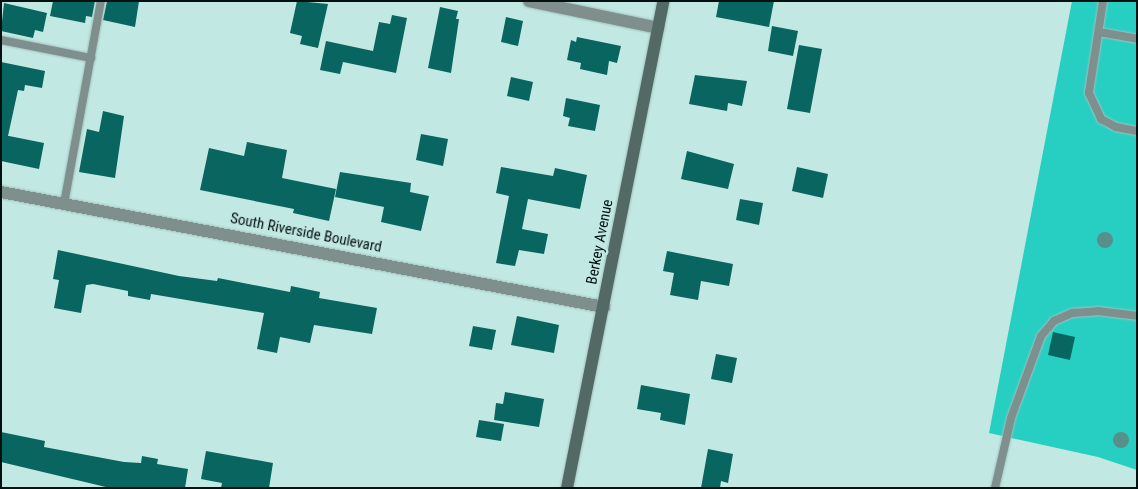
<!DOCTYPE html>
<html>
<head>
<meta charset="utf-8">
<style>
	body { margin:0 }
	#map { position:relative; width:1138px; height:489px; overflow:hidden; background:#c2e8e3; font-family:"Roboto Condensed",sans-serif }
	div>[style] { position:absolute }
	.green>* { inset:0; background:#27cfc3 }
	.building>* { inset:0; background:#08655f }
	.roads { filter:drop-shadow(0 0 1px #a0c1bd) drop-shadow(0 0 1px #a0c1bd) }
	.lane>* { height:8px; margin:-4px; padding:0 4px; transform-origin:4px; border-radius:4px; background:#7f8f8d }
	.street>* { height:12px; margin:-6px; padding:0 6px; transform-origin:6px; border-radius:6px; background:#7f8f8d }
	.secondary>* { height:12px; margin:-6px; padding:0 6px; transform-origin:6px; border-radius:6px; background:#526966 }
	.trees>* { width:16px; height:16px; margin:-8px; border-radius:50%; background:#57908b }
	span { translate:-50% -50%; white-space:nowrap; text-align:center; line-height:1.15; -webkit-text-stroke:5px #c2e8e3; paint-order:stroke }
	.street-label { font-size:15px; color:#041110 }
	.frame { position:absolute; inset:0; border:2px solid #041110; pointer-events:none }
</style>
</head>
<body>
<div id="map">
	<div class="green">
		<div style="clip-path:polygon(1072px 1px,1137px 1px,1137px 470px,1098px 457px,989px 433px)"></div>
	</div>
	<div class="building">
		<div style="clip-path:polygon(53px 1px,95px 1px,92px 17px,86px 16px,85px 23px,50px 16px)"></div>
		<div style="clip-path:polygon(107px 1px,139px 1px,135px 27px,103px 20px)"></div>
		<div style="clip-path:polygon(297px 1px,328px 4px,318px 48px,300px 44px,302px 36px,290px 33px)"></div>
		<div style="clip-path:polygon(719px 1px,774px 1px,769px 27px,716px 17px)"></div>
		<div style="clip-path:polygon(4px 3px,47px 13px,43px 32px,35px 30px,33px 38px,1px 31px)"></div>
		<div style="clip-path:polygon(440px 7px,458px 11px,456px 19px,459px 19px,451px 73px,428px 68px)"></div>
		<div style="clip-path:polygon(392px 15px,407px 18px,396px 73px,343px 62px,340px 74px,320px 70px,326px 41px,373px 51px,379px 22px,390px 24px)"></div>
		<div style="clip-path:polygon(506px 17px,523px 21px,518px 46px,501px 42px)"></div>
		<div style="clip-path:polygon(772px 26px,798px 31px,793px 56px,768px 51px)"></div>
		<div style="clip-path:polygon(577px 37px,621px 46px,617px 63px,609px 61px,607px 75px,580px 69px,581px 63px,567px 60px,571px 40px,576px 42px)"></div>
		<div style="clip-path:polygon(799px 45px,822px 49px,810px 113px,787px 109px)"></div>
		<div style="clip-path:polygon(1px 62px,45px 71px,42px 88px,25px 85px,24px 91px,18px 90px,8px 136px,4px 135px,44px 143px,39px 169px,1px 161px)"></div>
		<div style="clip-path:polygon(695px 75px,747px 81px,742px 106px,728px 103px,727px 111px,689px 104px)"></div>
		<div style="clip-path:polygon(511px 77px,533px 82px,529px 101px,507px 96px)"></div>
		<div style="clip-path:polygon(566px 98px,600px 105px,595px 131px,568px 126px,570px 118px,563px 116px)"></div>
		<div style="clip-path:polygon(103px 111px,124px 116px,115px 178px,79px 172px,87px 129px,99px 132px)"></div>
		<div style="clip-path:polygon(421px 134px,448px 139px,443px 166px,416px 160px)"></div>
		<div style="clip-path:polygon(247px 142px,287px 150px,282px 178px,336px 189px,329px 221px,293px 213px,294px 209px,200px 190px,209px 148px,244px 156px)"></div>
		<div style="clip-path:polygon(687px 151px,734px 164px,728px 189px,681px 179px)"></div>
		<div style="clip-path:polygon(501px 167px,553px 176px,555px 168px,587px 175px,580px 209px,528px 199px,522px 229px,548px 234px,544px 254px,519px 250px,515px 266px,496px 263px,509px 196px,496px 193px)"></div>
		<div style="clip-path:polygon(797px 167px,828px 174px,823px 198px,792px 191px)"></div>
		<div style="clip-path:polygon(340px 172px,411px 183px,410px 192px,429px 196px,421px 231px,381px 222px,384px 207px,335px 197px)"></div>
		<div style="clip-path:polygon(740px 199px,763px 203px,759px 225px,736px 220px)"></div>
		<div style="clip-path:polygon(58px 250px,179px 276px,217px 281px,218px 278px,290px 292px,291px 286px,320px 292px,319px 298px,377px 308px,372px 334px,314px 325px,310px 343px,280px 337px,277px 353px,257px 349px,264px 313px,151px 294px,150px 300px,128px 296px,128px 291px,93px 284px,86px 285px,81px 313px,54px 308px,59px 280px,53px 279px)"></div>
		<div style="clip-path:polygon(667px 251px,733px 264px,729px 286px,701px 281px,698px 300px,670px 295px,674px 273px,663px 271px)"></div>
		<div style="clip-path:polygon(517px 316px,559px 325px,554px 353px,511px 345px)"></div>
		<div style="clip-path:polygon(473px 326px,496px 330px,492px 350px,469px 346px)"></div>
		<div style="clip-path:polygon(1053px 332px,1075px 337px,1070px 360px,1048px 355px)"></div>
		<div style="clip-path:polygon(716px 354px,737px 358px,732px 383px,711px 379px)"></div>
		<div style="clip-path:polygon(641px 385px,690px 394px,685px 425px,660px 420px,661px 413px,637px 409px)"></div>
		<div style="clip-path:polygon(505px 392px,544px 399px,539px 427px,494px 420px,496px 403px,503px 404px)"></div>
		<div style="clip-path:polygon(479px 420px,504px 424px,501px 441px,476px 437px)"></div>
		<div style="clip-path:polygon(1px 432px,45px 441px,44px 447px,124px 462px,141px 463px,142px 456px,158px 459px,157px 464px,188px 469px,185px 488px,110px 488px,1px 462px)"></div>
		<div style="clip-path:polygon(708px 449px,733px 454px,728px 483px,721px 481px,720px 488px,701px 488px)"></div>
		<div style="clip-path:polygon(206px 451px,273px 463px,269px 488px,221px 488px,222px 483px,201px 479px)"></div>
	</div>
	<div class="roads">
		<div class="lane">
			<div style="left:1103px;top:1px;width:93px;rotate:98.7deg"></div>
			<div style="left:1089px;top:93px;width:29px;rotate:65deg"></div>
			<div style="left:1101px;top:119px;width:17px;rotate:28deg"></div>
			<div style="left:1116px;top:127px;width:21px;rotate:11deg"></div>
			<div style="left:1099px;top:32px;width:39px;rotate:10deg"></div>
			<div style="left:1px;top:40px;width:92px;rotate:11.3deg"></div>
			<div style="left:64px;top:204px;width:206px;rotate:-79.7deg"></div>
			<div style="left:995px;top:488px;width:72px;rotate:-77.1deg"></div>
			<div style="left:1011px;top:418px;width:87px;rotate:-69.9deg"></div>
			<div style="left:1041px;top:336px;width:20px;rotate:-49deg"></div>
			<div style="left:1054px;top:321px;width:20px;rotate:-24deg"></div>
			<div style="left:1072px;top:313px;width:26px;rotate:-4deg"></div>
			<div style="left:1098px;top:311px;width:39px;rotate:7deg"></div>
		</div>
		<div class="street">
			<div style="left:529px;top:1px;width:132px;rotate:11.8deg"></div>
			<div style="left:1px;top:192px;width:614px;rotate:10.8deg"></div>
		</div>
		<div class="secondary">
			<div style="left:567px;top:488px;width:496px;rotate:-78.8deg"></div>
		</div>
	</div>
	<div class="trees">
		<div style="left:1105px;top:240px"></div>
		<div style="left:1121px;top:440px"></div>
	</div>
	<div class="street-label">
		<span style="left:306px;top:233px;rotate:11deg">South Riverside Boulevard</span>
		<span style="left:600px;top:242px;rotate:-79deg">Berkey Avenue</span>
	</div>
	<div class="frame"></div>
</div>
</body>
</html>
